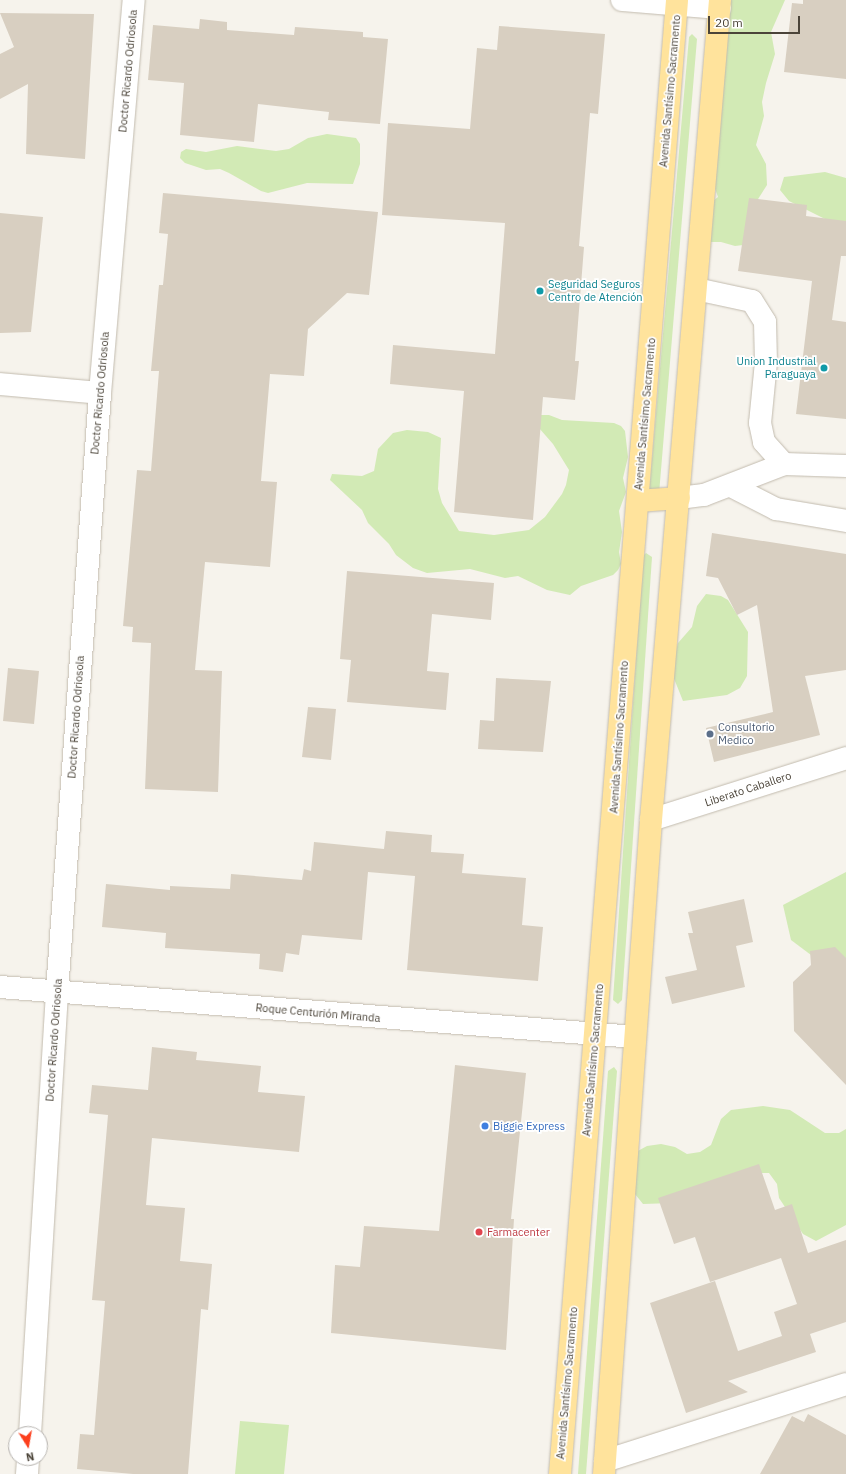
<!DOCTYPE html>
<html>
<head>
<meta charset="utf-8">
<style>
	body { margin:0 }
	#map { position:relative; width:846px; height:1474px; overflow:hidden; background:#f6f3ec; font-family:"IBM Plex Sans",sans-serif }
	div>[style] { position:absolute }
	.green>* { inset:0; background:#d2eab5 }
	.building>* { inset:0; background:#d8cfc1 }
	.roads { filter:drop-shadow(0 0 1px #c2bbae) drop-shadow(0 0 1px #c2bbae) }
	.minor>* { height:22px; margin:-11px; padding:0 11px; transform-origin:11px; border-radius:11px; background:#fff }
	.major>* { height:22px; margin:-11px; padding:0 11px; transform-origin:11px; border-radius:11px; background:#ffe39c }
	.dots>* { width:11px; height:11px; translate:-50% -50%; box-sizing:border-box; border:2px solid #fff; border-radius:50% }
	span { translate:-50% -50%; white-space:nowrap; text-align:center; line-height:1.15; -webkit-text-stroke:3.5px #fff; paint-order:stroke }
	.street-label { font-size:11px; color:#4b4439 }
	.culture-label { font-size:11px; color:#0d838f }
	.left { translate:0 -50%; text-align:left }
	.right { translate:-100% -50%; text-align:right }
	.service-label { font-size:11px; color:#4e5e75 }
	.shop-label { font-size:11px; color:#366cbe }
	.health-label { font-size:11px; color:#be3a42 }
	.north { position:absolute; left:8px; top:1426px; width:40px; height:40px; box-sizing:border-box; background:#fff; border:1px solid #b7b4b0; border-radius:50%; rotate:169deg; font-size:11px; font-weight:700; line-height:16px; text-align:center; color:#4b4439 }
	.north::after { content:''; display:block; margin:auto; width:14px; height:18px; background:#fc3f1d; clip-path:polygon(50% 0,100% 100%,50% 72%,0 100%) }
	.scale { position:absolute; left:708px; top:16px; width:92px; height:18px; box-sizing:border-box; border:2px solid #4b4439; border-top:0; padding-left:5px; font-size:12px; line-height:14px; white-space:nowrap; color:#4b4439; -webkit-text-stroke:3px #fff; paint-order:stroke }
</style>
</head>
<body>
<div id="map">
	<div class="green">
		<div style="clip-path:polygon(722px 0,785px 0,771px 32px,775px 54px,766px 83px,762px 102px,764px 116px,756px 145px,766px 164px,767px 185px,751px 210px,743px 245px,735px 246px,721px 242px,707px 242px,713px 201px,718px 197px,710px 174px)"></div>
		<div style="clip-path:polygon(692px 34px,697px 39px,659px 494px,649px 494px,689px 37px)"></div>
		<div style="clip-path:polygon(327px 134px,356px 138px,360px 144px,360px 164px,353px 184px,307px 183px,268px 193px,261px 191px,229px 173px,220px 169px,206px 170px,185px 163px,180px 158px,181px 152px,186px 149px,206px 152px,237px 146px,276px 151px,289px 149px,308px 138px)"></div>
		<div style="clip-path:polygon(825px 172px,846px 178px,846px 235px,843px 228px,789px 201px,780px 190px,784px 177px)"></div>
		<div style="clip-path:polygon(536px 415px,549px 415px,562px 420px,614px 423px,621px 426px,625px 431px,628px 457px,623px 478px,626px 492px,619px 511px,622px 532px,619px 552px,621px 564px,618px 570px,613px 575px,581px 586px,570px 595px,547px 590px,518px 576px,505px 578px,470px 569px,427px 573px,413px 568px,396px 555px,389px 544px,368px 523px,362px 510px,330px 480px,332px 474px,362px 476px,374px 471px,378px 449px,393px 433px,407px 430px,428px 432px,441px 438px,438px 489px,442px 503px,459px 531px,494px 535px,529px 530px,545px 517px,562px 494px,566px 485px,569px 470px,553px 444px,539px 428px)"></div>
		<div style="clip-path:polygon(646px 553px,652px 557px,622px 1000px,618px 1004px,613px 1000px,643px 556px)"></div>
		<div style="clip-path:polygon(706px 594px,721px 596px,728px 600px,748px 632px,747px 676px,740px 688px,727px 695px,683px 701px,671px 671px,678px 643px,692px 627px,697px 606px)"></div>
		<div style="clip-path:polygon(846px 872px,846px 960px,815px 958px,791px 940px,783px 905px)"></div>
		<div style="clip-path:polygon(614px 1067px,617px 1071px,586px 1474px,578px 1474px,608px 1071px)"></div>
		<div style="clip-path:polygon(763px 1106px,790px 1110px,825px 1133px,839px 1133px,846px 1129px,846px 1225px,816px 1241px,803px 1234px,779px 1198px,777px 1184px,769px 1173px,754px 1173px,673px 1203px,643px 1204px,635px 1194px,631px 1180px,636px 1152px,647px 1146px,661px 1144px,675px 1147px,687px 1154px,700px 1152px,711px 1145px,721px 1119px,731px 1110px)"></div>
		<div style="clip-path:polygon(240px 1421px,289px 1425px,284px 1474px,235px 1474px)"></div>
	</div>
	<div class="building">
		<div style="clip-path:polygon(803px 0,846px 0,846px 79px,784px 72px,792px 3px,803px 4px)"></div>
		<div style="clip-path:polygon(0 13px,94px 14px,85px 159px,26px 154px,28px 84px,0 99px,0 54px,14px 47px)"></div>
		<div style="clip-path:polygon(200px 19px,227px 22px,227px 30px,294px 35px,295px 27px,363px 32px,363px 37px,388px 39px,380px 124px,328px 120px,329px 112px,258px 104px,254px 142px,180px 135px,184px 83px,148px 80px,153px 25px,199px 29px)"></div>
		<div style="clip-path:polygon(499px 26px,605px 34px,598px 114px,590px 113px,579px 246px,584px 247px,575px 361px,579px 361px,575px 400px,543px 397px,533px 520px,454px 512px,464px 391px,390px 384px,393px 345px,495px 354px,505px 223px,382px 215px,388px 123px,470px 129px,477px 48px,497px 50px)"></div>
		<div style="clip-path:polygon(163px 193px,378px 212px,369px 295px,347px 293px,308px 329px,304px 376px,270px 374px,261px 481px,277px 482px,270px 567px,205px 562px,195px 670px,222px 671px,218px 792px,145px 789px,151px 643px,132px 642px,133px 627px,123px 626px,137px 470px,151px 471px,159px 371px,151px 371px,159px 285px,163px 285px,168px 234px,159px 233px)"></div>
		<div style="clip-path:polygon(749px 198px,807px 205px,806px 216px,846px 221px,846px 256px,841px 256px,832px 320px,846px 322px,846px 419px,796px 414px,812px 281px,738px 271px)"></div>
		<div style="clip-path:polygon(0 213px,43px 217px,31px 332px,0 333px)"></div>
		<div style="clip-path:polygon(712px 533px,846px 554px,846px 670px,805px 676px,820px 735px,714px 762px,706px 728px,773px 712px,757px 605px,737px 615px,718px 578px,706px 576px)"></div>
		<div style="clip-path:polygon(347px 571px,494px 583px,491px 620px,432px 614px,427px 671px,449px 673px,446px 710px,347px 702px,351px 660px,340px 659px)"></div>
		<div style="clip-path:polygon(8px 668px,39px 671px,34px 724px,3px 721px)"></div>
		<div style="clip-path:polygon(496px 678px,551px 681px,543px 752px,478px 749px,480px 720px,494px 721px)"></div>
		<div style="clip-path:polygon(308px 707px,336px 709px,331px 760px,302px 757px)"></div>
		<div style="clip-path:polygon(386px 831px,432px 835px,431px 852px,464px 854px,462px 873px,526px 878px,522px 925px,543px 927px,538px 981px,407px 970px,415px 876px,368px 872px,362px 940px,302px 935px,299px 955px,286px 953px,283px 972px,259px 969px,260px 954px,165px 948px,166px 933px,102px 927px,106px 884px,170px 890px,170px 886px,230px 889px,231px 874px,302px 880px,304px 869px,311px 871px,314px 842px,384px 849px)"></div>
		<div style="clip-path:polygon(744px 899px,753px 942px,736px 946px,745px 987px,672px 1004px,665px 977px,697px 970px,688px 933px,693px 933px,688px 912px)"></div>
		<div style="clip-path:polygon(835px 947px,846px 958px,846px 1085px,794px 1031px,793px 982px,811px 965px,810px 951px)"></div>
		<div style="clip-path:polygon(152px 1047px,197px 1052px,196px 1060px,261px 1066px,258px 1092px,305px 1096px,299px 1152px,152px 1138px,146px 1205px,185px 1208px,180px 1261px,212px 1264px,208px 1310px,201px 1309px,188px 1474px,133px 1474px,77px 1469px,80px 1434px,94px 1435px,105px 1301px,92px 1300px,108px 1115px,89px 1113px,92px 1085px,148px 1090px)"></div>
		<div style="clip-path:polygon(455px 1065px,526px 1073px,511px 1219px,514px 1219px,506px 1350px,331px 1333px,335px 1265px,360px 1267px,364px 1226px,439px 1231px)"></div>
		<div style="clip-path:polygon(759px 1164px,775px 1210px,792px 1204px,808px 1253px,846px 1240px,846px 1322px,810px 1334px,816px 1352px,728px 1381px,748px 1392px,686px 1413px,650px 1303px,715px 1281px,738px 1351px,782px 1336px,774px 1312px,797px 1304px,781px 1258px,710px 1282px,695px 1237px,674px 1244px,658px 1198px)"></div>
		<div style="clip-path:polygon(808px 1414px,846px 1435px,846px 1474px,760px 1474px,792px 1416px,804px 1422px)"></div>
	</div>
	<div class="roads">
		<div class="minor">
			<div style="left:622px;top:0;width:98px;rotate:4.7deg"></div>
			<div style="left:696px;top:289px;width:57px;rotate:12.1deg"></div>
			<div style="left:752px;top:301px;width:25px;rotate:58deg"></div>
			<div style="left:765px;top:322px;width:40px;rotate:88.6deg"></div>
			<div style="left:766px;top:362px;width:61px;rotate:95.6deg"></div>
			<div style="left:760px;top:423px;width:19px;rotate:78deg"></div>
			<div style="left:764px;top:442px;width:30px;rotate:48deg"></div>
			<div style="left:0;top:384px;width:100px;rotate:5.1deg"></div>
			<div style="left:731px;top:486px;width:51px;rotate:27.1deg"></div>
			<div style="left:776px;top:509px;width:71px;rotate:9.7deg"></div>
			<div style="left:679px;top:498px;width:25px;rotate:-7deg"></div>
			<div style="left:704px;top:495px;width:86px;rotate:-21.2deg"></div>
			<div style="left:784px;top:464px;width:62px;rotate:1.8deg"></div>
			<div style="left:651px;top:820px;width:205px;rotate:-17.6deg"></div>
			<div style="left:0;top:987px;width:637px;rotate:4.5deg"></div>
			<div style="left:30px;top:1434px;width:443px;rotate:-86.5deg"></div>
			<div style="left:57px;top:992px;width:601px;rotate:-85.89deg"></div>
			<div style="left:100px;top:393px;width:394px;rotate:-85.1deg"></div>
			<div style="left:605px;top:1461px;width:253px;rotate:-17.7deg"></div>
			<div style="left:27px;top:1474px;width:16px;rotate:-86deg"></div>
		</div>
		<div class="major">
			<div style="left:638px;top:501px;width:41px;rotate:-4.2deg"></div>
			<div style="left:560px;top:1474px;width:1479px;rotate:-85.46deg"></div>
			<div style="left:604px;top:1474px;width:656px;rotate:-85.89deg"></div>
			<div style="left:651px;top:820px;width:823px;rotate:-85.19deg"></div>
		</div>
	</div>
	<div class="dots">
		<div style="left:540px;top:291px;background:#0f9aa8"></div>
		<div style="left:824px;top:368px;background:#0f9aa8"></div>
		<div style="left:710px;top:734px;background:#5c6f8a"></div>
		<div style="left:485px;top:1126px;background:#3f7fe0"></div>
		<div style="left:479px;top:1232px;background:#e0444e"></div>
	</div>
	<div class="street-label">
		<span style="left:128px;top:71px;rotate:-85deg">Doctor Ricardo Odriosola</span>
		<span style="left:670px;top:91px;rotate:-85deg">Avenida Santísimo Sacramento</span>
		<span style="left:100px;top:393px;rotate:-85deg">Doctor Ricardo Odriosola</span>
		<span style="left:645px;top:414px;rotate:-85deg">Avenida Santísimo Sacramento</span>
		<span style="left:76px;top:717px;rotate:-86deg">Doctor Ricardo Odriosola</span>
		<span style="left:619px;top:737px;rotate:-86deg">Avenida Santísimo Sacramento</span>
		<span style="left:748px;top:789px;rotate:-18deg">Liberato Caballero</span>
		<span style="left:318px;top:1013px;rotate:5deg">Roque Centurión Miranda</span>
		<span style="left:54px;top:1040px;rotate:-86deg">Doctor Ricardo Odriosola</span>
		<span style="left:593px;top:1060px;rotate:-85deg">Avenida Santísimo Sacramento</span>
		<span style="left:567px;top:1383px;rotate:-85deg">Avenida Santísimo Sacramento</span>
	</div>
	<div class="culture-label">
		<span class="left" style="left:548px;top:291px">Seguridad Seguros<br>Centro de Atención</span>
		<span class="right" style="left:816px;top:368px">Union Industrial<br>Paraguaya</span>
	</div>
	<div class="service-label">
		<span class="left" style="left:718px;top:734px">Consultorio<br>Medico</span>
	</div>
	<div class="shop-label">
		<span class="left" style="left:493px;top:1126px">Biggie Express</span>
	</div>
	<div class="health-label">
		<span class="left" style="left:487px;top:1232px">Farmacenter</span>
	</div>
	<div class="north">N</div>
	<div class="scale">20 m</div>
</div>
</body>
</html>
